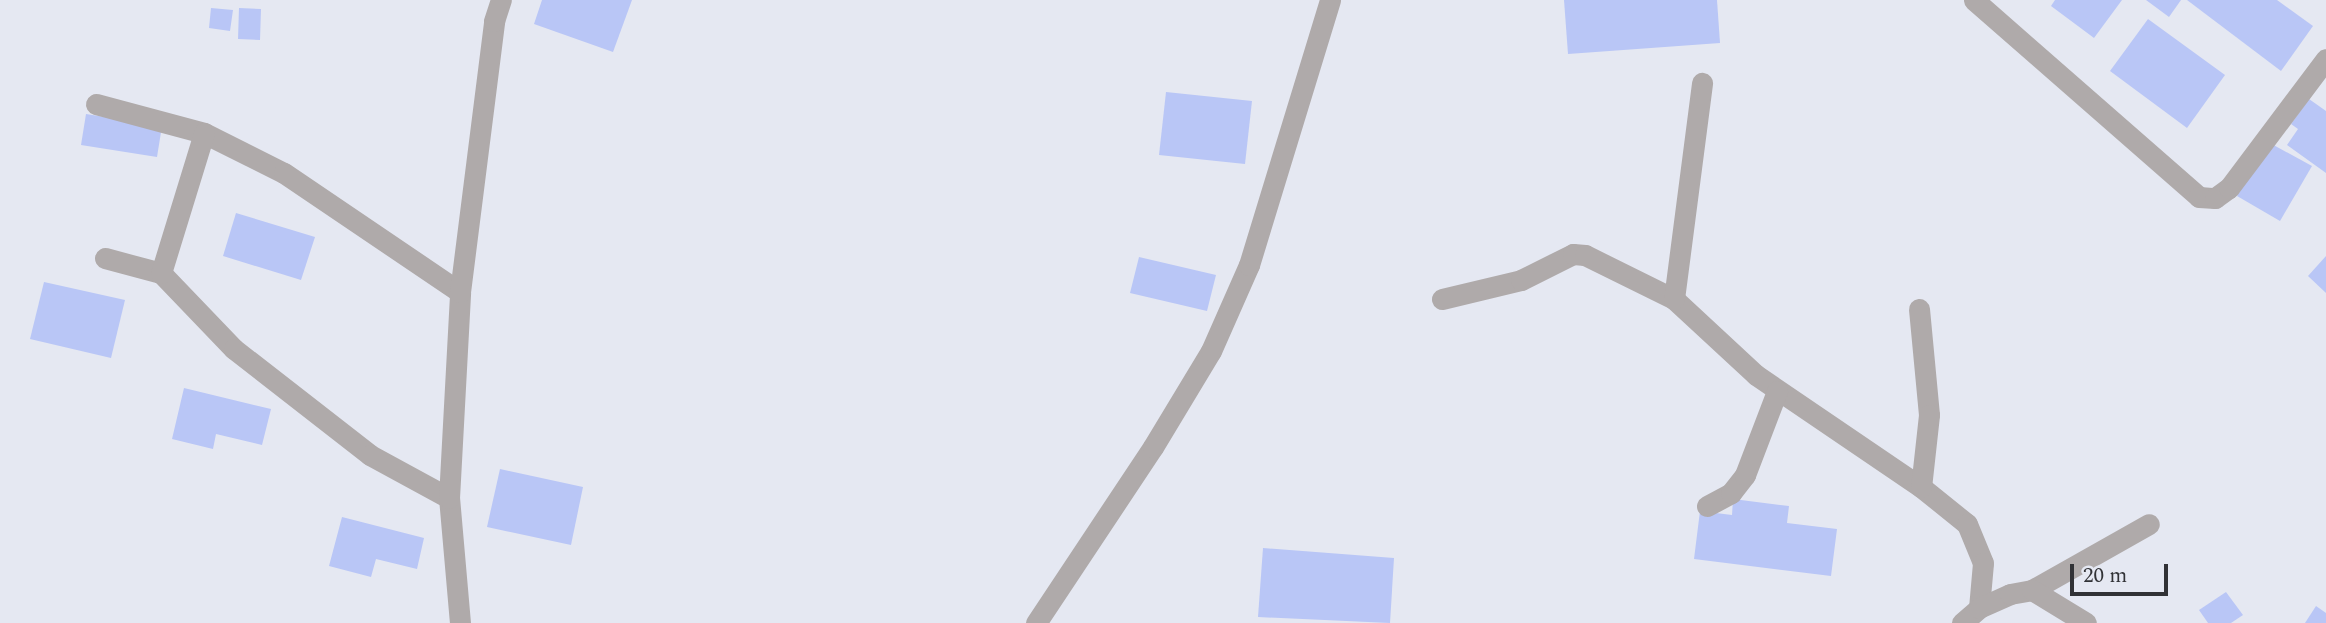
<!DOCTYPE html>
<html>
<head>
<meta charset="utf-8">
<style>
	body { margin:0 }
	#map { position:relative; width:2326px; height:623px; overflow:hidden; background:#e5e8f2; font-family:Spectral,serif }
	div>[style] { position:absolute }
	.building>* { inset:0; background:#b9c6f6 }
	.street>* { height:21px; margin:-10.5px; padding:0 10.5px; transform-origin:10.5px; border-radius:10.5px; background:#afaaaa }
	span { translate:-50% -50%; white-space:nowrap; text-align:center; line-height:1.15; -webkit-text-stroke:5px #e5e8f2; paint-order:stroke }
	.scale { position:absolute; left:2070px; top:564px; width:98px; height:32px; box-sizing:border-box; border:4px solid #313236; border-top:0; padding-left:9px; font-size:21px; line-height:24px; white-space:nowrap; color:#313236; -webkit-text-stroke:5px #e5e8f2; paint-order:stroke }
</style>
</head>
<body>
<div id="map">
	<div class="building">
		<div style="clip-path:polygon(542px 0,632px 0,613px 52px,534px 24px)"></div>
		<div style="clip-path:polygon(1564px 0,1717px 0,1720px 43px,1568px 54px)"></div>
		<div style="clip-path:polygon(2055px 0,2122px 0,2094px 38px,2051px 6px)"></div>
		<div style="clip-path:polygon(2146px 0,2181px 0,2169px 17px)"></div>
		<div style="clip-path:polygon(2187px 0,2277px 0,2313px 26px,2281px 71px)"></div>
		<div style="clip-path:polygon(211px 8px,233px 10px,230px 31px,209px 28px)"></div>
		<div style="clip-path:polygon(239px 8px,261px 9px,260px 40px,238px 39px)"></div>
		<div style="clip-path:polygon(2148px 19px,2225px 75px,2187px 128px,2110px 71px)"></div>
		<div style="clip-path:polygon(1166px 92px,1252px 101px,1245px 164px,1159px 155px)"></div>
		<div style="clip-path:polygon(2309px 99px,2326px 111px,2326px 173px,2287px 145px,2298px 129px,2291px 124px)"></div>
		<div style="clip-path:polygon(86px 114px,162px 126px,157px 157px,81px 145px)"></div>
		<div style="clip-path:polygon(2268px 142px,2312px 166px,2280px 221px,2237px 196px)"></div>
		<div style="clip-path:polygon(236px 213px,315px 237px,301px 280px,223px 256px)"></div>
		<div style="clip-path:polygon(2326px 256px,2326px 293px,2308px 276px)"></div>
		<div style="clip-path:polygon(1139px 257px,1216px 275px,1207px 311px,1130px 293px)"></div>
		<div style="clip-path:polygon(44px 282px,125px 300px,111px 358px,30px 339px)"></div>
		<div style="clip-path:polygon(184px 388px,271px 409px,262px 445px,216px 434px,213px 449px,172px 439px)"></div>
		<div style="clip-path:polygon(500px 469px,583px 487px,571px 545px,487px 527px)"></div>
		<div style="clip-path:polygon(1733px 499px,1789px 506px,1787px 523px,1837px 529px,1831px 576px,1694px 559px,1700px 511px,1732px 515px)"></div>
		<div style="clip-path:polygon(342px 517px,424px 538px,417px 569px,376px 559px,371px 577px,329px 566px)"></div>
		<div style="clip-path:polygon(1263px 548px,1394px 558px,1390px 623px,1258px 617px)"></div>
		<div style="clip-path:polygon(2226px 592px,2243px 615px,2231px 623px,2208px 623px,2199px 610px)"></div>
		<div style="clip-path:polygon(2316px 606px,2326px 613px,2326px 623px,2305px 623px)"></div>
	</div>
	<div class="street">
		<div style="left:1974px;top:0;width:299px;rotate:41.2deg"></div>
		<div style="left:2199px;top:197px;width:16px;rotate:4deg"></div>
		<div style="left:2215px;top:198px;width:17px;rotate:-36deg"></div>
		<div style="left:2229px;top:188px;width:161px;rotate:-53.1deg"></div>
		<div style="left:96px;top:104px;width:112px;rotate:15deg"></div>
		<div style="left:204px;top:133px;width:89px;rotate:26.6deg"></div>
		<div style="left:284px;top:173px;width:212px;rotate:34.1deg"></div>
		<div style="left:105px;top:258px;width:58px;rotate:15deg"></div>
		<div style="left:161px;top:273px;width:105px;rotate:46.2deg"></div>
		<div style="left:234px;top:349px;width:172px;rotate:37.9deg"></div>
		<div style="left:370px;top:455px;width:90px;rotate:28.6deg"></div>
		<div style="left:161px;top:273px;width:146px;rotate:-72.9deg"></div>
		<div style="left:1442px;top:299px;width:81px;rotate:-13.5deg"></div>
		<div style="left:1521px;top:280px;width:58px;rotate:-26.6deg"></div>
		<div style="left:1573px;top:254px;width:12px;rotate:5deg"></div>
		<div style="left:1585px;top:255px;width:99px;rotate:26.3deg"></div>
		<div style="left:1674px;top:299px;width:112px;rotate:42.8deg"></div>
		<div style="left:1756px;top:375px;width:199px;rotate:34.2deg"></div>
		<div style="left:1921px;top:487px;width:59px;rotate:38.8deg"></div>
		<div style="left:1967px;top:524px;width:42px;rotate:67.7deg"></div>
		<div style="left:1983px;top:563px;width:45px;rotate:95.1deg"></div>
		<div style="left:1674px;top:299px;width:218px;rotate:-82.6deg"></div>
		<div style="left:1919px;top:309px;width:106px;rotate:84.6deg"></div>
		<div style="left:1929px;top:415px;width:72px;rotate:96.3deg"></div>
		<div style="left:1707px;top:506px;width:27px;rotate:-28deg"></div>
		<div style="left:1731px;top:493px;width:23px;rotate:-52deg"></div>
		<div style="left:1745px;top:475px;width:90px;rotate:-69.1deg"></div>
		<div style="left:2032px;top:590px;width:134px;rotate:-29.4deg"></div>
		<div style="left:460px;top:623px;width:125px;rotate:-95deg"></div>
		<div style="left:449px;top:498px;width:206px;rotate:-86.9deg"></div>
		<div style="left:460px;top:292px;width:273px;rotate:-82.8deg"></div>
		<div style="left:494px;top:21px;width:22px;rotate:-72deg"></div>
		<div style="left:1036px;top:623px;width:211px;rotate:-56.4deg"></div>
		<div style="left:1153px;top:447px;width:112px;rotate:-58.9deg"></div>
		<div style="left:1211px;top:351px;width:94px;rotate:-66.2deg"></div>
		<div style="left:1249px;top:265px;width:277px;rotate:-73deg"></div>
		<div style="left:1962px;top:623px;width:23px;rotate:-41deg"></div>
		<div style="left:1979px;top:608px;width:34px;rotate:-24deg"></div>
		<div style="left:2010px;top:594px;width:22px;rotate:-10deg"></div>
		<div style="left:2032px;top:590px;width:63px;rotate:31.4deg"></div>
	</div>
	<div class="scale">20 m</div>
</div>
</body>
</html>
